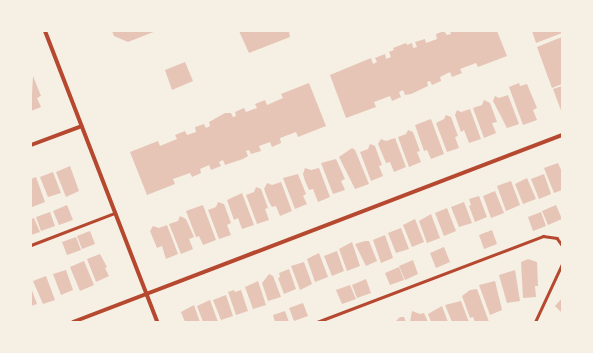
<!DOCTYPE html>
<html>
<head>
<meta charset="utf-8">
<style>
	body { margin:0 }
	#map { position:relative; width:593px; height:353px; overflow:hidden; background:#f6efe4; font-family:"Libre Baskerville",serif }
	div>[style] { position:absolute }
	.building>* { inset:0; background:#e6c5b7 }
	.service>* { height:2.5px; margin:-1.25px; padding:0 1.25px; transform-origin:1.25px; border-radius:1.25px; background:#b5482f }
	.minor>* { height:4px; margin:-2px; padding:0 2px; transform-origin:2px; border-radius:2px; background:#b5482f }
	span { translate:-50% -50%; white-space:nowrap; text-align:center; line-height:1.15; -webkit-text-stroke:4px #f6efe4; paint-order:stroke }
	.frame { position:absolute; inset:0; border:32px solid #f6efe4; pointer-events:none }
</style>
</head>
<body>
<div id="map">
	<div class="building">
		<div style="clip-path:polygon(112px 31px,156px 31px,128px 42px,114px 36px)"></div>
		<div style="clip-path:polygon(239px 31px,292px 31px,289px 32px,290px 37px,249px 53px)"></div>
		<div style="clip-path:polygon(444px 31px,447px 35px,451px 34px,450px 31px,497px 31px,507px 56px,478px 67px,476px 63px,460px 69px,462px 73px,452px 77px,450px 72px,440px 77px,441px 81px,432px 85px,430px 81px,427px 82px,428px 86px,411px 94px,405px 95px,403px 90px,399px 92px,401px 97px,392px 101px,390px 96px,374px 102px,376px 107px,346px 118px,330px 75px,371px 58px,373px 64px,377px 62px,375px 58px,385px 54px,386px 59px,391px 57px,389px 52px,394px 50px,393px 48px,406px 43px,407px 45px,412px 43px,413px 48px,417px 47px,415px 42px,425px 39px,426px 43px,437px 39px,436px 34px)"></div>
		<div style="clip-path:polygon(532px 31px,562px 31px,562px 33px,536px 43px)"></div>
		<div style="clip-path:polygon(562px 37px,562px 84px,552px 88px,537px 47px)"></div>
		<div style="clip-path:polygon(185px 62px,193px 81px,172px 90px,165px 70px)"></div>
		<div style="clip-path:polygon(33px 76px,41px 96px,37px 98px,41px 107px,31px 111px)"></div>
		<div style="clip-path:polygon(309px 83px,326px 126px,298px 137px,296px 132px,280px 138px,281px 143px,272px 147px,270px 142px,259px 146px,261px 151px,251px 154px,249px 150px,246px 151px,248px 156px,243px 159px,225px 165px,223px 160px,219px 162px,221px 166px,211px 170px,209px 165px,200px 169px,201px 173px,192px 177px,190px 173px,173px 179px,175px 184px,147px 195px,130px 152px,158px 141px,160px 146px,177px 139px,175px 135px,185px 131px,187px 135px,196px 132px,195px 127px,204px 124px,206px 128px,210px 126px,209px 122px,225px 113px,231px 113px,233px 117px,236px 116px,235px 112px,244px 108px,246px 112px,257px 108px,255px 104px,265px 100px,267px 105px,283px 98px,281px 94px)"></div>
		<div style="clip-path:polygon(519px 83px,520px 86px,527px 84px,537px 108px,533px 110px,537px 120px,523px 125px,509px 87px)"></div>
		<div style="clip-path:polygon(562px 86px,562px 113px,553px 89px)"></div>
		<div style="clip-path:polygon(508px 95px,519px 124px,507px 128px,493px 101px,495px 96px,499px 98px)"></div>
		<div style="clip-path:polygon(484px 100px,490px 103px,497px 122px,492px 123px,496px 133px,484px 138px,473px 108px,482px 105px)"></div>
		<div style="clip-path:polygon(470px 109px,481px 139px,469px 143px,464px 130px,461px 132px,455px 115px,457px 110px,461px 112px)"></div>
		<div style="clip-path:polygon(446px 115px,451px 117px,458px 136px,455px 137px,459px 148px,447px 152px,436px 123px,444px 119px)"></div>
		<div style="clip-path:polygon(431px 119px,444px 154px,431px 159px,427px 150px,424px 151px,415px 125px)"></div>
		<div style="clip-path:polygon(408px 130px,413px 132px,420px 151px,417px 152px,421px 162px,409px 167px,398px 137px,406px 134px)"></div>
		<div style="clip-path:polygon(395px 138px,406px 167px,394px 172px,390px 162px,386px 163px,378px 144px,381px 139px,386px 141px)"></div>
		<div style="clip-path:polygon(370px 144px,375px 146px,382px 165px,379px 166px,383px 176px,371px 181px,360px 152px,368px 149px)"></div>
		<div style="clip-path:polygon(352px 148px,355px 150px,369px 184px,355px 189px,339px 157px)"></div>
		<div style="clip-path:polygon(336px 159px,345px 179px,341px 181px,345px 190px,333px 194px,321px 163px)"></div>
		<div style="clip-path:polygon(558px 163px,562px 172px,562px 190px,554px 193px,544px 168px)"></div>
		<div style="clip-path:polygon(70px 166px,79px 191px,66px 197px,56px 172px)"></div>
		<div style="clip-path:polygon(305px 168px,311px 170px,319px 168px,330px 197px,318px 202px,313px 189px,309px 190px,305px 181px,303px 174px)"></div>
		<div style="clip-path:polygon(53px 172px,61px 193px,48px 197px,40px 177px)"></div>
		<div style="clip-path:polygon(298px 174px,306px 194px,303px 196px,307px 204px,295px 209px,283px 178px)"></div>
		<div style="clip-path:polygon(544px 174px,551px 194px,539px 199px,531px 179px)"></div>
		<div style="clip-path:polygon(36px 177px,45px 202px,32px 207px,31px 179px)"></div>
		<div style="clip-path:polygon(527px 178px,536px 199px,523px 204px,515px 184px)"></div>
		<div style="clip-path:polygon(511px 181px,520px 205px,506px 211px,497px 186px)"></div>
		<div style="clip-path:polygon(281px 182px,292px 211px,280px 216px,276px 206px,272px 207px,269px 202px,264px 189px,267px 183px,272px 185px)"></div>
		<div style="clip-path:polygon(256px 187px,261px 189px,268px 208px,265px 209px,269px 220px,257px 224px,246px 195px,254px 192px)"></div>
		<div style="clip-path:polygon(495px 191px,504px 213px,491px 218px,483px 196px)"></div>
		<div style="clip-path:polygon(242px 193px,254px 225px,242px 229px,238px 218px,234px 220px,227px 200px)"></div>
		<div style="clip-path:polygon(479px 196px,487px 217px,475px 222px,469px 206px,471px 205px,469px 199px)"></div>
		<div style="clip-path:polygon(218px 202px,224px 204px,231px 223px,227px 225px,231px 235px,219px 239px,208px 210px,216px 207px)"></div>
		<div style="clip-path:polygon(464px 202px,472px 223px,459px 227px,451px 207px)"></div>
		<div style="clip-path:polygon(67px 205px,73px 220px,59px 225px,53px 211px)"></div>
		<div style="clip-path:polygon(203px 205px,216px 240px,203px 245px,199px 236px,196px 237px,186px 211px)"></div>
		<div style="clip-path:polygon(556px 205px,562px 219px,548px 225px,542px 211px)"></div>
		<div style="clip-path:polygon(447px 208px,456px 231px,444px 236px,435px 213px)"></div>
		<div style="clip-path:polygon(50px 212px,55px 226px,41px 231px,36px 217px)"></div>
		<div style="clip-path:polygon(541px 212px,546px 226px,533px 231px,528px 217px)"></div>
		<div style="clip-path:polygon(431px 214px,440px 238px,427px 243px,419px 221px)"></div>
		<div style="clip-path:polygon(180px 216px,186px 219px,194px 237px,189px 239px,193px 249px,181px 254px,169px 224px,178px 221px)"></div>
		<div style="clip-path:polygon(34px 218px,40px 232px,31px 235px,31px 219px)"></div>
		<div style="clip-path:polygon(415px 219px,424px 242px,412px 247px,403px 225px)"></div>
		<div style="clip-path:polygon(167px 225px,178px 254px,166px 259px,162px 246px,157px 248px,150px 231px,153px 226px,159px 228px)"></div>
		<div style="clip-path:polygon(401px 228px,409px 249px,396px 253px,388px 233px)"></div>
		<div style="clip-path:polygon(492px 230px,497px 244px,484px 249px,479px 235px)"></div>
		<div style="clip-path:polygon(90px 231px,95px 244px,82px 249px,77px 236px)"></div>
		<div style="clip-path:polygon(385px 235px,393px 258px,381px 263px,373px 240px)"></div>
		<div style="clip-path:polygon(76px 237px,81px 250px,67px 255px,62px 242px)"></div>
		<div style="clip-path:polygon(365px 241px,369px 241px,377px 261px,366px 266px,355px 244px)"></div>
		<div style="clip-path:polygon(352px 242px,360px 266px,347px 271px,339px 249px)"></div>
		<div style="clip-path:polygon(444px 247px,450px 262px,436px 268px,430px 253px)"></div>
		<div style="clip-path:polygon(337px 251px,344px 271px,332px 276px,324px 256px)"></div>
		<div style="clip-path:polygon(319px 253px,328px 277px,315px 282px,307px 259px)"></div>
		<div style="clip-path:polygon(100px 254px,107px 267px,105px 268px,109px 276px,96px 282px,87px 259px)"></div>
		<div style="clip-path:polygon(528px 259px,537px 262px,538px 286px,535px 286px,536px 297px,523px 298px,521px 262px)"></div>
		<div style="clip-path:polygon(413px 260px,418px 274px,405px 280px,399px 266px)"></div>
		<div style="clip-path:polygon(84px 261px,94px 285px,80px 291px,70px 267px)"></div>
		<div style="clip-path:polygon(304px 262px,312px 284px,300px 290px,291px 266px)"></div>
		<div style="clip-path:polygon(399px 267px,404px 280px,390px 285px,385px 273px)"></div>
		<div style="clip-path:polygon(289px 269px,296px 289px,284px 294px,278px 278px,280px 277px,279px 273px)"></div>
		<div style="clip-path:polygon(66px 270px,73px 290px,61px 295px,53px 274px)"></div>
		<div style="clip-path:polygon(515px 270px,520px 301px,507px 303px,499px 275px)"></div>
		<div style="clip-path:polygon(269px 274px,273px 276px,281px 297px,268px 301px,262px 283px)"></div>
		<div style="clip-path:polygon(46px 276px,55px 300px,43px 304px,33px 281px)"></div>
		<div style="clip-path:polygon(366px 279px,371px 293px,357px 298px,352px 285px)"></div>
		<div style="clip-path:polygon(258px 281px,266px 305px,253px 309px,245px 287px)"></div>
		<div style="clip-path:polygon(495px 281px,502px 310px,490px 315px,479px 285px)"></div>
		<div style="clip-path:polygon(350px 285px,356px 299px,342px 304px,336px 290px)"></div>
		<div style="clip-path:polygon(31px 288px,37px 304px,31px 306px)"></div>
		<div style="clip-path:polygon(477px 289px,489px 322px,475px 322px,473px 317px,470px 318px,462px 296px,470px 290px)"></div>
		<div style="clip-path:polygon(234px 290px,235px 292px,241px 290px,248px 311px,236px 315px,228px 292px)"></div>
		<div style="clip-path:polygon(226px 295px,233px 316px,221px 320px,213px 300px)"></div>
		<div style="clip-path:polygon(562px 298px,562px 313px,555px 306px)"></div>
		<div style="clip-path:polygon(210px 300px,218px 322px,203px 322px,197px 306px)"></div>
		<div style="clip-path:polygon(461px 301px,469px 322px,452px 322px,445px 305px)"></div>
		<div style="clip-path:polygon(303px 303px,308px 316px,294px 321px,289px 308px)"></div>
		<div style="clip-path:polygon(194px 305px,200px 322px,185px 322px,181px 312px)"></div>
		<div style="clip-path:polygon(442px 306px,448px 322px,431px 322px,428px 314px)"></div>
		<div style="clip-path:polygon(285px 311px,289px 322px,275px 322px,273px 315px)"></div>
		<div style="clip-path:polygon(412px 311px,420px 314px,424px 313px,428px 322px,410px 322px)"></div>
		<div style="clip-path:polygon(400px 317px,404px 317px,406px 322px,395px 322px)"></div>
	</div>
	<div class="service">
		<div style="left:31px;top:245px;width:90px;rotate:-20.9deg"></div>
		<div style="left:317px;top:322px;width:242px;rotate:-20.8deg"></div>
		<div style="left:543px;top:236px;width:14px;rotate:8deg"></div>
		<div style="left:557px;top:238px;width:9px;rotate:54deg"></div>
		<div style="left:535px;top:322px;width:64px;rotate:-65deg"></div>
	</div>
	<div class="minor">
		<div style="left:45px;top:31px;width:312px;rotate:68.9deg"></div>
		<div style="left:31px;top:145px;width:54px;rotate:-20.4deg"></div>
		<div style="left:73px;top:322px;width:524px;rotate:-20.93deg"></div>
	</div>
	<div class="frame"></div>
</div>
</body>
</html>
